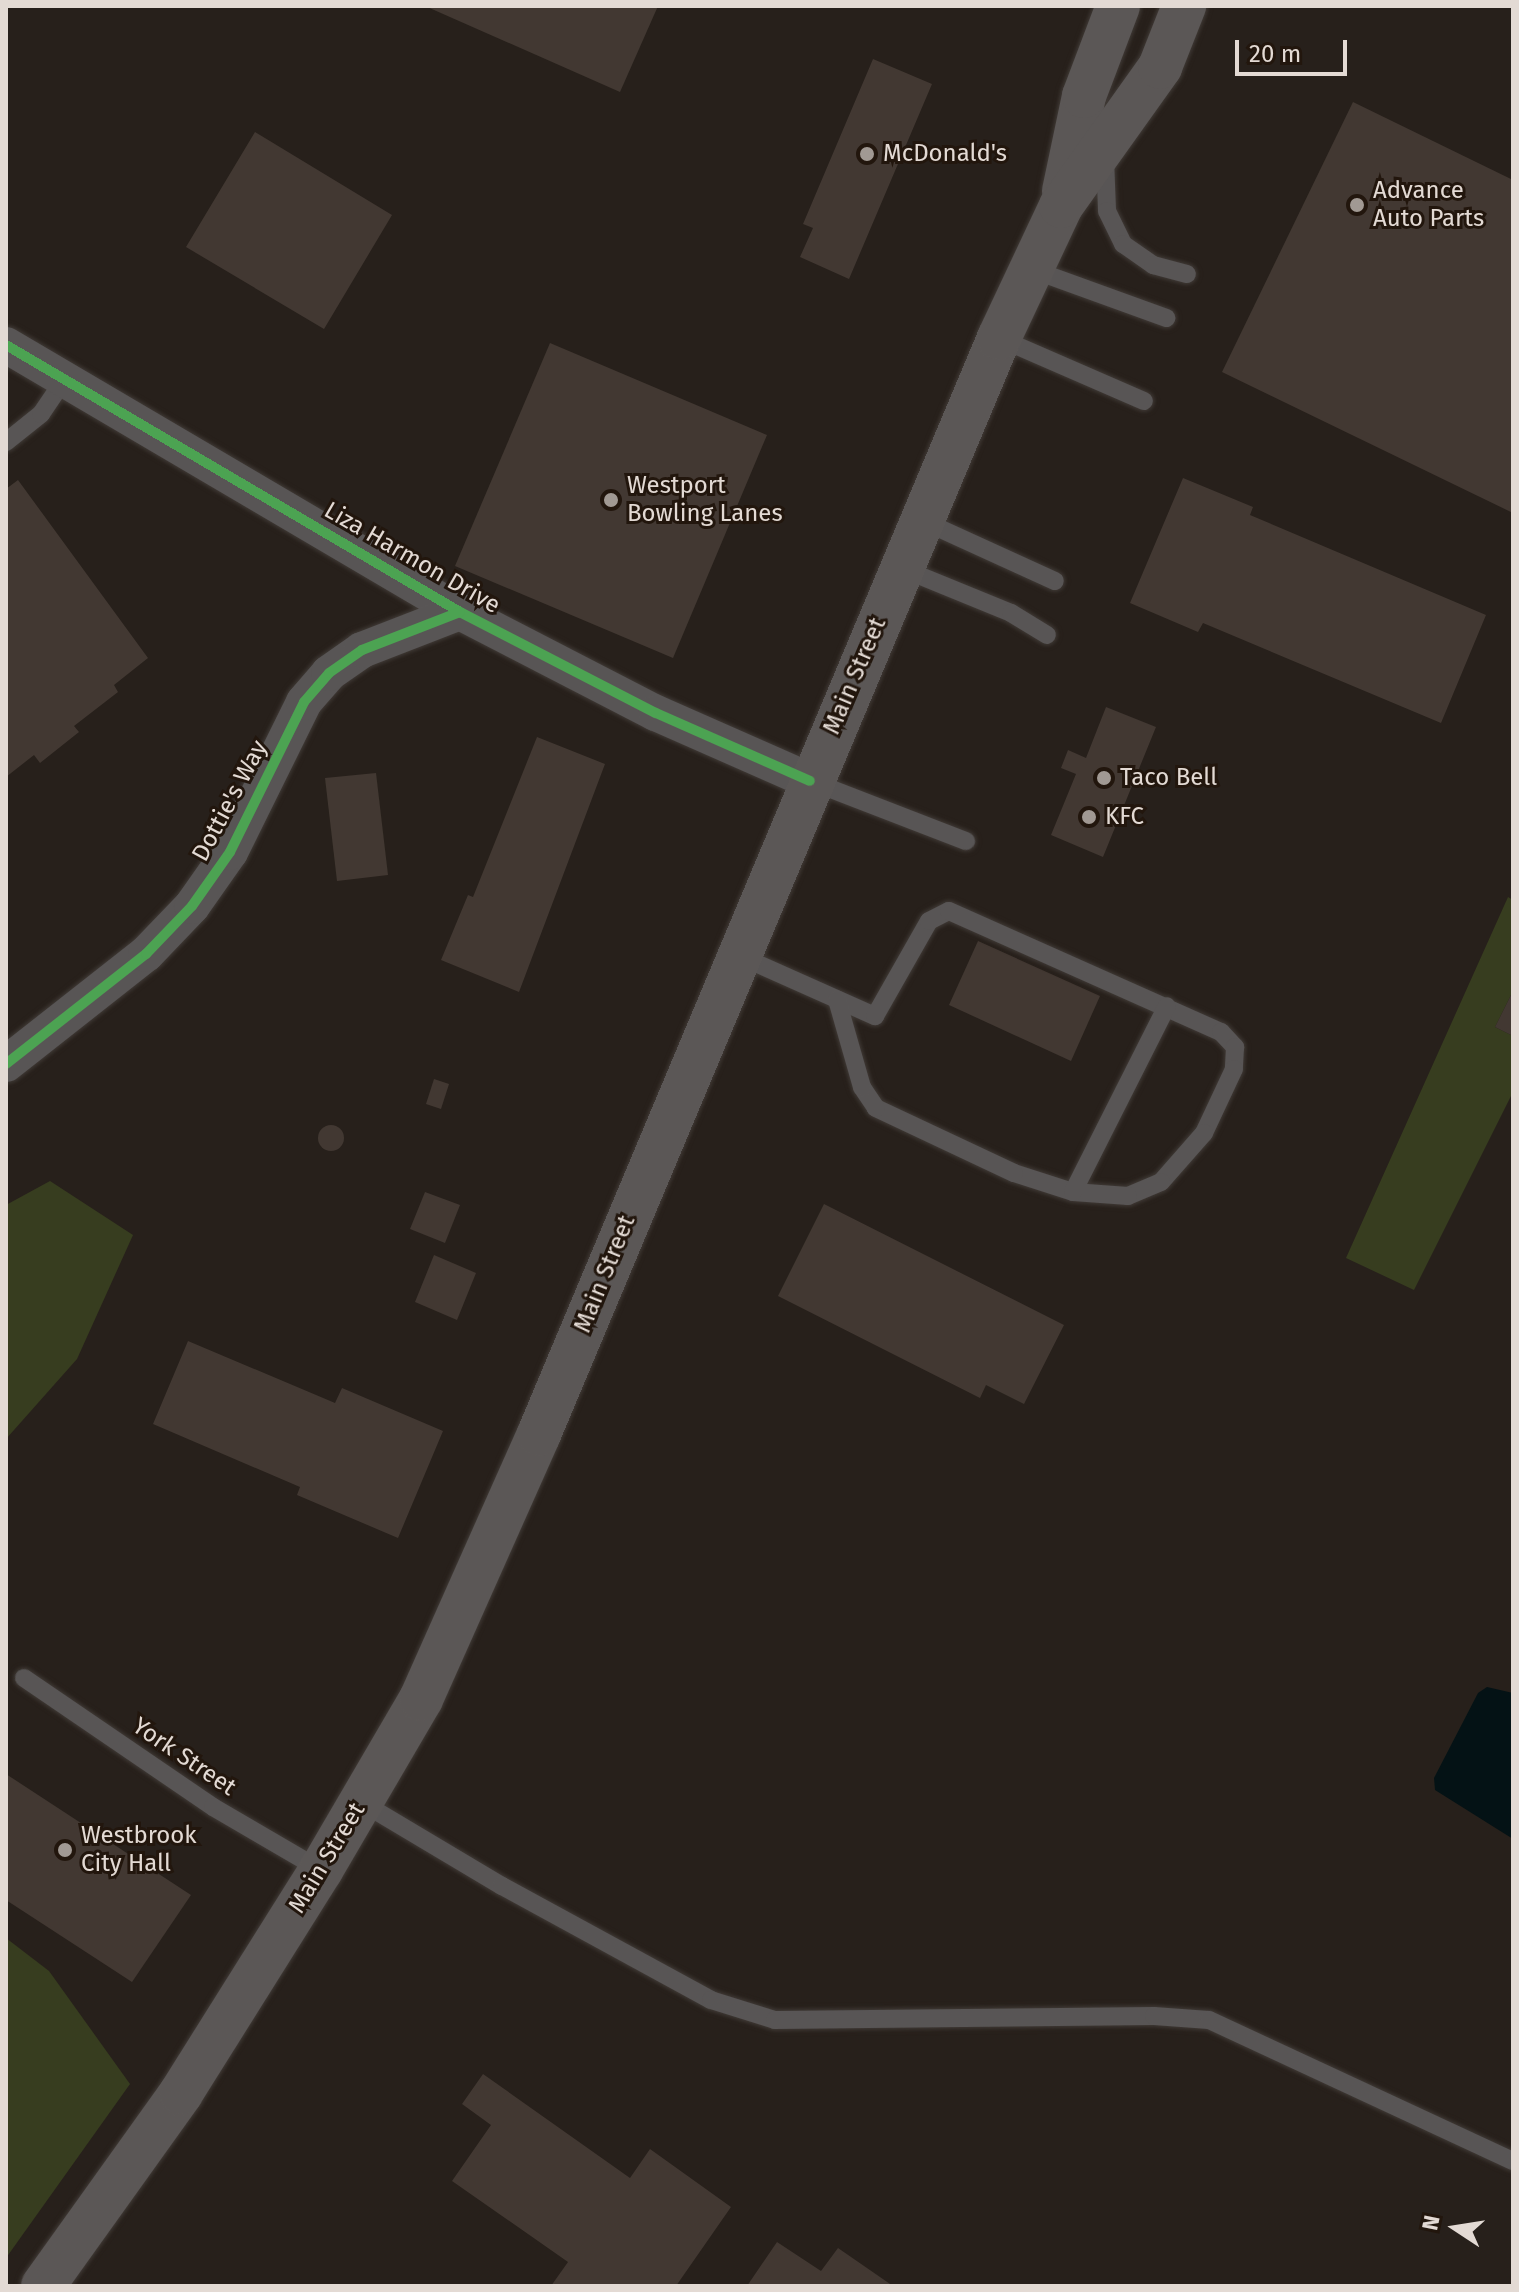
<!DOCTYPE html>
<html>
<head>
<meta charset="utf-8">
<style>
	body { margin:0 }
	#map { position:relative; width:1519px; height:2292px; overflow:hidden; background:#27201b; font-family:"Fira Sans",sans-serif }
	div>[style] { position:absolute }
	.green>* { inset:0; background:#373d1f }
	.water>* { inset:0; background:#041215 }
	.building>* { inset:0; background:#423832 }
	.round { border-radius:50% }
	.roads { filter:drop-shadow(0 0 2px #403a36) drop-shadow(0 0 2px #403a36) }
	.lane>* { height:18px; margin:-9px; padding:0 9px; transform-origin:9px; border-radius:9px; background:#585555 }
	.street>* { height:36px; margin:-18px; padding:0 18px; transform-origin:18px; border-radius:18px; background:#585555 }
	.secondary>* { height:44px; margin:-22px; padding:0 22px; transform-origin:22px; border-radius:22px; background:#5b5756 }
	.cycleway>* { height:10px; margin:-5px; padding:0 5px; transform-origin:5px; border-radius:5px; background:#4ca352 }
	.dots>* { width:22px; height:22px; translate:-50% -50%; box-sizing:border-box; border:4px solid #22160d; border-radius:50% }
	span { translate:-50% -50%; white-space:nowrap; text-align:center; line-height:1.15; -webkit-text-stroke:6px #22160d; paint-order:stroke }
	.poi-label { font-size:24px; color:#e3dad4 }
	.left { translate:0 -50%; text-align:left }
	.street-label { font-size:24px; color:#e3dad4 }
	.frame { position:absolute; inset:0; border:8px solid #e3dad4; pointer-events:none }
	.north { position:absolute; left:1415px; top:2188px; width:80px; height:80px; -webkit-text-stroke:6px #22160d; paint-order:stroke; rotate:282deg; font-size:22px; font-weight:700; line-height:32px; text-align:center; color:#e3dad4 }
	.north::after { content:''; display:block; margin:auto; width:28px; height:36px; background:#e3dad4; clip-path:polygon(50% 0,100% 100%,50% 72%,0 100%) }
	.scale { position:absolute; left:1235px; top:40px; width:112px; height:36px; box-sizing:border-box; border:4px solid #e3dad4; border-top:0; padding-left:10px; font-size:24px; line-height:28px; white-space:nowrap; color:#e3dad4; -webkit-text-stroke:6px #22160d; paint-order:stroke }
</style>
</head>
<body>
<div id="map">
	<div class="green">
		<div style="clip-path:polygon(1508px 897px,1513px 900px,1513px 991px,1495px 1027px,1513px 1036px,1513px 1092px,1414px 1290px,1346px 1258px)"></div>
		<div style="clip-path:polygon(50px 1181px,133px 1235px,77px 1359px,6px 1439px,6px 1205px)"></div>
		<div style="clip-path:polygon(6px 1938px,49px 1971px,130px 2084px,6px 2258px)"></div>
	</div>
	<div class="water">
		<div style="clip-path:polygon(1487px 1687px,1513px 1693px,1513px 1839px,1435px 1790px,1434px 1778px,1478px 1693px)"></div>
	</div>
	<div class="building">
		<div style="clip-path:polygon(425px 6px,658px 6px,620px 92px)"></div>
		<div style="clip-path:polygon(873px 59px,932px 84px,849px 279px,800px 257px,813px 228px,803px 224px)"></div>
		<div style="clip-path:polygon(1353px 102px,1513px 180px,1513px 513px,1222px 372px)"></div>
		<div style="clip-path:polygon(255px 132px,392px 215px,324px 329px,186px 247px)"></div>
		<div style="clip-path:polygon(550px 343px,767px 435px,673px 658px,455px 566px)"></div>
		<div style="clip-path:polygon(1183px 478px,1253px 507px,1250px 515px,1486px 615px,1441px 723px,1203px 623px,1198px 632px,1130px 603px)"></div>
		<div style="clip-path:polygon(18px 480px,148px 658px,114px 685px,118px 692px,74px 726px,79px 732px,40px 763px,34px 755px,6px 777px,6px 489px)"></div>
		<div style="clip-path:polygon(1106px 707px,1156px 727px,1103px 857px,1051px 835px,1076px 774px,1061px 768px,1068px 750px,1086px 758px)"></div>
		<div style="clip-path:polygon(537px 737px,605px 764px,519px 992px,441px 960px,468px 895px,473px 897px)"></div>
		<div style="clip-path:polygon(376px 773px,388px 875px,337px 881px,325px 778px)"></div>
		<div style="clip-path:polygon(978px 941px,1100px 996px,1071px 1061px,949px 1005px)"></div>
		<div style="clip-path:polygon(1513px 991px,1513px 1036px,1495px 1027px)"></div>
		<div style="clip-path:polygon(434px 1079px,449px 1084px,441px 1109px,426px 1104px)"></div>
		<div class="round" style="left:318px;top:1125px;width:26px;height:26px"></div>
		<div style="clip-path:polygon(425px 1192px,460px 1205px,445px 1243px,410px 1229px)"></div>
		<div style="clip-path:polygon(824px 1204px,1064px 1325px,1024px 1404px,986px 1385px,980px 1398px,778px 1296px)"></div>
		<div style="clip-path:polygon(434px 1255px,476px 1273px,457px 1320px,415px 1302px)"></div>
		<div style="clip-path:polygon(188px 1341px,335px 1403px,342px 1388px,443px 1431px,398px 1538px,297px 1495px,300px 1487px,153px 1424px)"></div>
		<div style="clip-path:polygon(6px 1774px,191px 1895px,132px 1982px,6px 1900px)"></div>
		<div style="clip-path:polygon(483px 2074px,630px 2178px,650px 2149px,731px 2207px,676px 2286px,551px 2286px,568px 2262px,452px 2181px,491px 2125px,462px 2104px)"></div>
		<div style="clip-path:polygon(777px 2242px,821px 2271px,838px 2248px,893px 2286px,747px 2286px)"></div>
	</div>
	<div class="roads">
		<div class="lane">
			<div style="left:1105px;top:158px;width:53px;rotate:87.8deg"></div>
			<div style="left:1107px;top:211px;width:37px;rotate:64deg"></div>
			<div style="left:1123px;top:244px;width:37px;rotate:35deg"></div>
			<div style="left:1153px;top:265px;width:35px;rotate:15deg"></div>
			<div style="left:1031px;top:269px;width:144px;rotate:19.9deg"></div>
			<div style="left:999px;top:338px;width:158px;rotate:23.5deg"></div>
			<div style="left:6px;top:442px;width:45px;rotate:-38.7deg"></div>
			<div style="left:41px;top:414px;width:41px;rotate:-55.9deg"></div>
			<div style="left:921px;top:520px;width:147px;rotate:24.5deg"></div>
			<div style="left:901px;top:568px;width:119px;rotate:22.2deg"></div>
			<div style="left:1011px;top:613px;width:42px;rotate:31.4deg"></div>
			<div style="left:813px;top:782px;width:164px;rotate:21.1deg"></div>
			<div style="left:740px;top:956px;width:148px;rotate:24deg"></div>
			<div style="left:875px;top:1016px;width:109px;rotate:-60.4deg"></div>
			<div style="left:929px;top:921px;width:22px;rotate:-27deg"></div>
			<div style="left:949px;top:911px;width:298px;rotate:24deg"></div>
			<div style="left:1221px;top:1032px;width:21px;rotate:47deg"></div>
			<div style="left:1235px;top:1047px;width:22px;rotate:93deg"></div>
			<div style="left:1234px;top:1069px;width:71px;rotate:115.1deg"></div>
			<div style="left:1204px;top:1133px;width:65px;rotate:131.3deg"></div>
			<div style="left:1161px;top:1182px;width:36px;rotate:157deg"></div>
			<div style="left:1128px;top:1196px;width:55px;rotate:-175.8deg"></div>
			<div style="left:1073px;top:1192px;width:62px;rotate:-162.1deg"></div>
			<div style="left:1014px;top:1173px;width:153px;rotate:-154.8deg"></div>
			<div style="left:876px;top:1108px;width:25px;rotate:-124deg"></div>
			<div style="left:862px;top:1087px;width:91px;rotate:-106deg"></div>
			<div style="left:1073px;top:1192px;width:208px;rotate:-63.2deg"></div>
			<div style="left:24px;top:1678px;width:229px;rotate:34.3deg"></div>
			<div style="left:213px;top:1807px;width:125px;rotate:30.3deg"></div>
			<div style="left:361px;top:1802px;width:164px;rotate:30.8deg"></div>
			<div style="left:502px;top:1886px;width:238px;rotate:28.6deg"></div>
			<div style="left:711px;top:2000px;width:67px;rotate:17.4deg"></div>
			<div style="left:775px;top:2020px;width:379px;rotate:-0.6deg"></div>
			<div style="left:1154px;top:2016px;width:55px;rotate:4.2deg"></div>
			<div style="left:1209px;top:2020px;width:335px;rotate:24.9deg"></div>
		</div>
		<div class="street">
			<div style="left:6px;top:345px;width:527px;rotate:30.46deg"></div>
			<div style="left:460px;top:612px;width:220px;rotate:27.3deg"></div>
			<div style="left:656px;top:713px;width:168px;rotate:23.8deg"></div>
			<div style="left:6px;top:1064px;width:178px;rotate:-38.2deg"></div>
			<div style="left:146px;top:954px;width:66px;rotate:-46.2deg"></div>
			<div style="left:192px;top:906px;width:66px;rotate:-54.9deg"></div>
			<div style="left:230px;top:852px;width:167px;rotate:-63.7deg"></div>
			<div style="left:304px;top:702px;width:38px;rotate:-49deg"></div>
			<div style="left:329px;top:673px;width:40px;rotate:-34.9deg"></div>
			<div style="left:362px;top:650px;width:105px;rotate:-21.2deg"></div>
		</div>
		<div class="secondary">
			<div style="left:1064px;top:191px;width:97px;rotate:-78.1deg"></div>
			<div style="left:1084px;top:96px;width:96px;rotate:-69.3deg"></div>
			<div style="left:43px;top:2286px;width:237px;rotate:-54.4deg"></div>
			<div style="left:181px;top:2093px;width:263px;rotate:-57.9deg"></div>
			<div style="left:321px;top:1870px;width:198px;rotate:-59.7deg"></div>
			<div style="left:421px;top:1699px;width:290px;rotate:-66deg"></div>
			<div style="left:539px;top:1434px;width:1189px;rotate:-67.23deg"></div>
			<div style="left:999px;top:338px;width:146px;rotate:-64.8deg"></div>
			<div style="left:1061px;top:206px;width:171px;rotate:-54.5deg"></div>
			<div style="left:1160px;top:67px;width:66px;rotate:-68.5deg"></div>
		</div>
	</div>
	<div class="cycleway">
		<div style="left:6px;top:345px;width:527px;rotate:30.46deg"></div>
		<div style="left:460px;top:612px;width:220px;rotate:27.3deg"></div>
		<div style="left:656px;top:713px;width:168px;rotate:23.8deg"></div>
		<div style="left:6px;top:1064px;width:178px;rotate:-38.2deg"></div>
		<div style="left:146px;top:954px;width:66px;rotate:-46.2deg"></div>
		<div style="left:192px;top:906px;width:66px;rotate:-54.9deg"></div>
		<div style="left:230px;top:852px;width:167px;rotate:-63.7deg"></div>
		<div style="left:304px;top:702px;width:38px;rotate:-49deg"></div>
		<div style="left:329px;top:673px;width:40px;rotate:-34.9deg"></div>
		<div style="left:362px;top:650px;width:105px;rotate:-21.2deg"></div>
	</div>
	<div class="dots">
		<div style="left:867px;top:154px;background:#a19993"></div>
		<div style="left:1357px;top:205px;background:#a19993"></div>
		<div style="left:611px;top:500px;background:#a19993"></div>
		<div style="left:1104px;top:778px;background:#a19993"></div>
		<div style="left:1089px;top:817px;background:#a19993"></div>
		<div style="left:65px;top:1850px;background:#a19993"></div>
	</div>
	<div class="poi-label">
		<span class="left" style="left:883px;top:154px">McDonald's</span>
		<span class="left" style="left:1373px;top:205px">Advance<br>Auto Parts</span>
		<span class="left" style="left:627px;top:500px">Westport<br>Bowling Lanes</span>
		<span class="left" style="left:1120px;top:778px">Taco Bell</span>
		<span class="left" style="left:1105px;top:817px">KFC</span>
		<span class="left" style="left:81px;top:1850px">Westbrook<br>City Hall</span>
	</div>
	<div class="street-label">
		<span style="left:412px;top:558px;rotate:30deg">Liza Harmon Drive</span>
		<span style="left:855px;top:676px;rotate:-67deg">Main Street</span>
		<span style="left:230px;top:801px;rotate:-62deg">Dottie's Way</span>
		<span style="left:605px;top:1274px;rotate:-68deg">Main Street</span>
		<span style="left:184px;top:1757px;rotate:34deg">York Street</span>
		<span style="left:327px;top:1858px;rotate:-59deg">Main Street</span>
	</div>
	<div class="frame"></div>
	<div class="north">N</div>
	<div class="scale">20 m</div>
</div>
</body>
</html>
